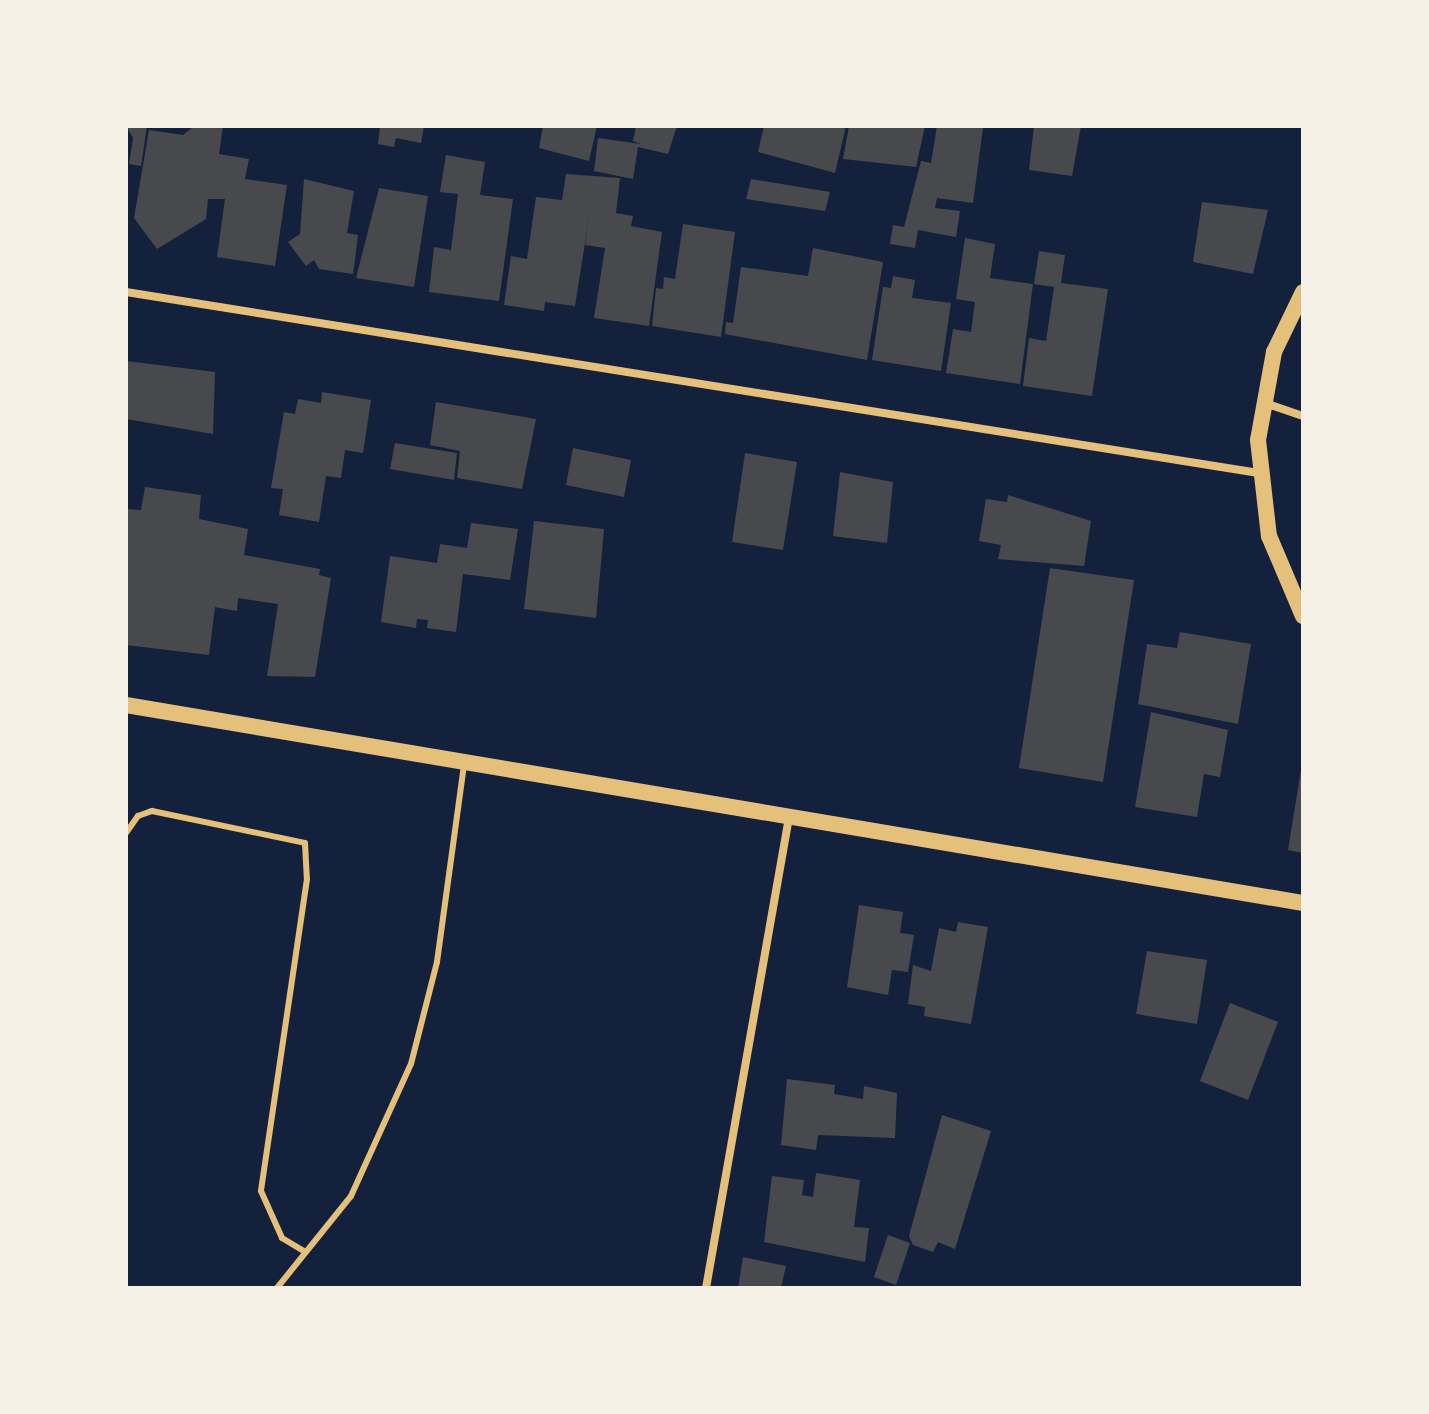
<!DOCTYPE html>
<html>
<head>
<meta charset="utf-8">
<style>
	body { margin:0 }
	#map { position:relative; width:1429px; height:1414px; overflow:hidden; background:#14213d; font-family:"Asap Condensed",sans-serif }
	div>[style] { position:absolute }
	.building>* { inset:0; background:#48494c }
	.service>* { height:6px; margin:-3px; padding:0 3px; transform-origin:3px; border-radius:3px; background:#e5c07b }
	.minor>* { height:8px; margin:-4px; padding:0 4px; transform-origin:4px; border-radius:4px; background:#e5c07b }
	.secondary>* { height:16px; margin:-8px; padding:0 8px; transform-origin:8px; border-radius:8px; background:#e5c07b }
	span { translate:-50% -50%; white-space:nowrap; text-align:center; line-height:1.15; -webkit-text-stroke:6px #f6f1e7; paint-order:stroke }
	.frame { position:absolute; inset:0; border:128px solid #f6f1e7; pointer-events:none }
</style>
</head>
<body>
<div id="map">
	<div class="building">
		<div style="clip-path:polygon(126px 126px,147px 126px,141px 166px,129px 164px,133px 138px)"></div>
		<div style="clip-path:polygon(194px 126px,223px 126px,219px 154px,249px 159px,245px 179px,287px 185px,275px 266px,217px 257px,225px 199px,208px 199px,206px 219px,157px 249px,134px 218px,149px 130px,183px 135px)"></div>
		<div style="clip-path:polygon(380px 126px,424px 126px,421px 143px,396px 138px,394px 147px,378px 144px)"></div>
		<div style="clip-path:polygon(543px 126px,597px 126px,589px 161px,539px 148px)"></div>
		<div style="clip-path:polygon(636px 126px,677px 126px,668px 154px,638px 147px,633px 179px,594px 171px,598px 138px,641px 144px,633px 141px)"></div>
		<div style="clip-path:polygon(764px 126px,846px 126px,835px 173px,758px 152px)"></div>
		<div style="clip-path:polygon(849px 126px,925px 126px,916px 167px,843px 159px)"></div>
		<div style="clip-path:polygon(937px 126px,1000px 126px,983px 128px,973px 203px,937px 198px,935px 208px,960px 211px,956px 237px,918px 230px,915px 248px,890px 244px,893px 225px,904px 227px,921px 161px,931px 163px)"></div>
		<div style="clip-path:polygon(1034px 126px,1081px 126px,1072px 176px,1029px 170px)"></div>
		<div style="clip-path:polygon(446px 155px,485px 162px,480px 195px,513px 199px,499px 301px,429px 292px,434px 247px,451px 250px,458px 194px,440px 192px)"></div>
		<div style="clip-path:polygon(566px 174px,620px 178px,616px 213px,633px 216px,631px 226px,662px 232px,649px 326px,594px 318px,605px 248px,585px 245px,591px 205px,575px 306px,545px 302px,544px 311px,504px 305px,511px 256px,527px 259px,536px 197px,562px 200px)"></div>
		<div style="clip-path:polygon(304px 179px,354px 191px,347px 233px,358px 235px,353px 274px,319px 269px,314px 260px,306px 266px,288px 242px,300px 234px)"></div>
		<div style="clip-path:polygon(751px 179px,830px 192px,825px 211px,746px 199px)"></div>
		<div style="clip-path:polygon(379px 188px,428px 196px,414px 287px,356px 278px)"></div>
		<div style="clip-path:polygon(1202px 202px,1268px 210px,1253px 274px,1193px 262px)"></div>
		<div style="clip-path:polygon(683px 224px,735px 232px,721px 337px,652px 326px,656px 288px,663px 289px,664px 277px,675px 279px)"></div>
		<div style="clip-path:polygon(965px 238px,995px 244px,990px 278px,1033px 284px,1020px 384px,946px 373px,953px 329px,971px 332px,975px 302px,956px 299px)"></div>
		<div style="clip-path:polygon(813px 248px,883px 262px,867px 360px,725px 334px,726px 322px,733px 323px,741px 267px,808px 276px)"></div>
		<div style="clip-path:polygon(1039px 251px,1065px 255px,1061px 283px,1108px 289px,1092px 396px,1023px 386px,1029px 338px,1046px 341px,1054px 287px,1034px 284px)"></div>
		<div style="clip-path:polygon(893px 276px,915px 280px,912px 298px,951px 303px,941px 371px,872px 360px,883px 287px,891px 288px)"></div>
		<div style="clip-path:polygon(126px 361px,215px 372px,213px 434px,126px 419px)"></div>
		<div style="clip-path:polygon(322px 392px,371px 400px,363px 453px,345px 450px,341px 478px,326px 476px,319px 522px,279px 515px,283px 489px,271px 488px,284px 412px,295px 414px,298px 399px,321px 403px)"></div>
		<div style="clip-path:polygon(436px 402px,536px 419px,522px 489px,457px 478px,460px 451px,430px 445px)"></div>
		<div style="clip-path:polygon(395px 443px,457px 453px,454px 480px,390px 469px)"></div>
		<div style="clip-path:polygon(573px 448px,631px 460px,624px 497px,566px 485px)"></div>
		<div style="clip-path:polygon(745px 453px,797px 462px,783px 550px,732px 542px)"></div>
		<div style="clip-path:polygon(840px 472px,893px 482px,887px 543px,833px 536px)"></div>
		<div style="clip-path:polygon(145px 487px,201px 495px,199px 519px,248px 529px,244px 555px,320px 569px,319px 575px,331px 578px,315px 677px,267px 676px,278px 604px,238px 598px,237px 611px,215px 607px,209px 655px,126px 645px,126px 509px,141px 510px)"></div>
		<div style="clip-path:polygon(1008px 495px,1091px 521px,1084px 566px,998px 559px,1001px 545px,979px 541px,986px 499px,1007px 502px)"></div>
		<div style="clip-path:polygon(534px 521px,604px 529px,596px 618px,524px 609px)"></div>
		<div style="clip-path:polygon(471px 523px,518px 529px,510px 580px,463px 574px,456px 632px,427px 628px,428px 620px,417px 619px,416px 628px,381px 622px,390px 556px,437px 563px,440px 544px,467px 548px)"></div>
		<div style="clip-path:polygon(1050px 568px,1134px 580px,1103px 782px,1019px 768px)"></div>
		<div style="clip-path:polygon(1180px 632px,1251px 644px,1238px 724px,1138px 704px,1147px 644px,1177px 648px)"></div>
		<div style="clip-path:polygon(1151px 712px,1228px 730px,1220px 777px,1204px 774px,1197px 817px,1135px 807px)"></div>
		<div style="clip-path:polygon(1301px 770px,1303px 770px,1303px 853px,1288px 850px)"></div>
		<div style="clip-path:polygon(859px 905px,903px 912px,900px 933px,914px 935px,908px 972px,892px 970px,888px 995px,847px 987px)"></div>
		<div style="clip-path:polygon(958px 922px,988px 927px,971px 1024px,924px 1016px,925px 1007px,908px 1004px,913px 965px,931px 971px,939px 928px,956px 932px)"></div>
		<div style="clip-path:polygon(1147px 951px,1207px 960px,1197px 1024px,1136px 1014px)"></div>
		<div style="clip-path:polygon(1230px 1003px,1278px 1022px,1248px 1100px,1200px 1081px)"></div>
		<div style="clip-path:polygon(787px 1079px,835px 1085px,834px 1094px,863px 1099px,864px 1086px,897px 1093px,895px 1138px,818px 1135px,816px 1150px,781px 1145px)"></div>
		<div style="clip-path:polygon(942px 1115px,991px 1131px,955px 1249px,938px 1242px,933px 1252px,913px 1245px,909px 1236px)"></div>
		<div style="clip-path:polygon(816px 1173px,860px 1180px,854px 1227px,869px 1228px,865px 1262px,764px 1242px,772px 1176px,804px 1180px,802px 1195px,813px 1197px)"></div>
		<div style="clip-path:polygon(888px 1235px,910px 1243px,896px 1285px,874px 1277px)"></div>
		<div style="clip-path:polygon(743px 1257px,786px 1266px,781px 1288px,738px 1288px)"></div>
	</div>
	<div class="service">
		<div style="left:126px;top:833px;width:21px;rotate:-55deg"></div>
		<div style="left:138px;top:816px;width:15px;rotate:-20deg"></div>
		<div style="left:152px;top:811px;width:156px;rotate:11.8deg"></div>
		<div style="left:305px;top:843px;width:36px;rotate:87deg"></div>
		<div style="left:307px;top:879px;width:315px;rotate:98.4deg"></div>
		<div style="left:261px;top:1191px;width:51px;rotate:65.9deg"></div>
		<div style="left:282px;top:1238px;width:27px;rotate:31deg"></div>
		<div style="left:277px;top:1288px;width:118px;rotate:-51.2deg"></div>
		<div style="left:351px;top:1196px;width:145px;rotate:-65.6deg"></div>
		<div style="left:411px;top:1064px;width:105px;rotate:-75.7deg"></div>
		<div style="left:437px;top:962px;width:199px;rotate:-82.2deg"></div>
	</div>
	<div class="minor">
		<div style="left:126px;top:292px;width:1147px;rotate:9.08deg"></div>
		<div style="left:1265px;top:403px;width:40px;rotate:18.9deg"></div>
		<div style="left:706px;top:1288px;width:478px;rotate:-80deg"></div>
	</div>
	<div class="secondary">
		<div style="left:1303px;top:292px;width:67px;rotate:115.8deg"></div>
		<div style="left:1274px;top:352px;width:89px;rotate:100.3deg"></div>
		<div style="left:1258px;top:440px;width:97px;rotate:83.5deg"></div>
		<div style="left:1269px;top:536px;width:87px;rotate:67deg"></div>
		<div style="left:126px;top:705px;width:1194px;rotate:9.55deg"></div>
	</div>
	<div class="frame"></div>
</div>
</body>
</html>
